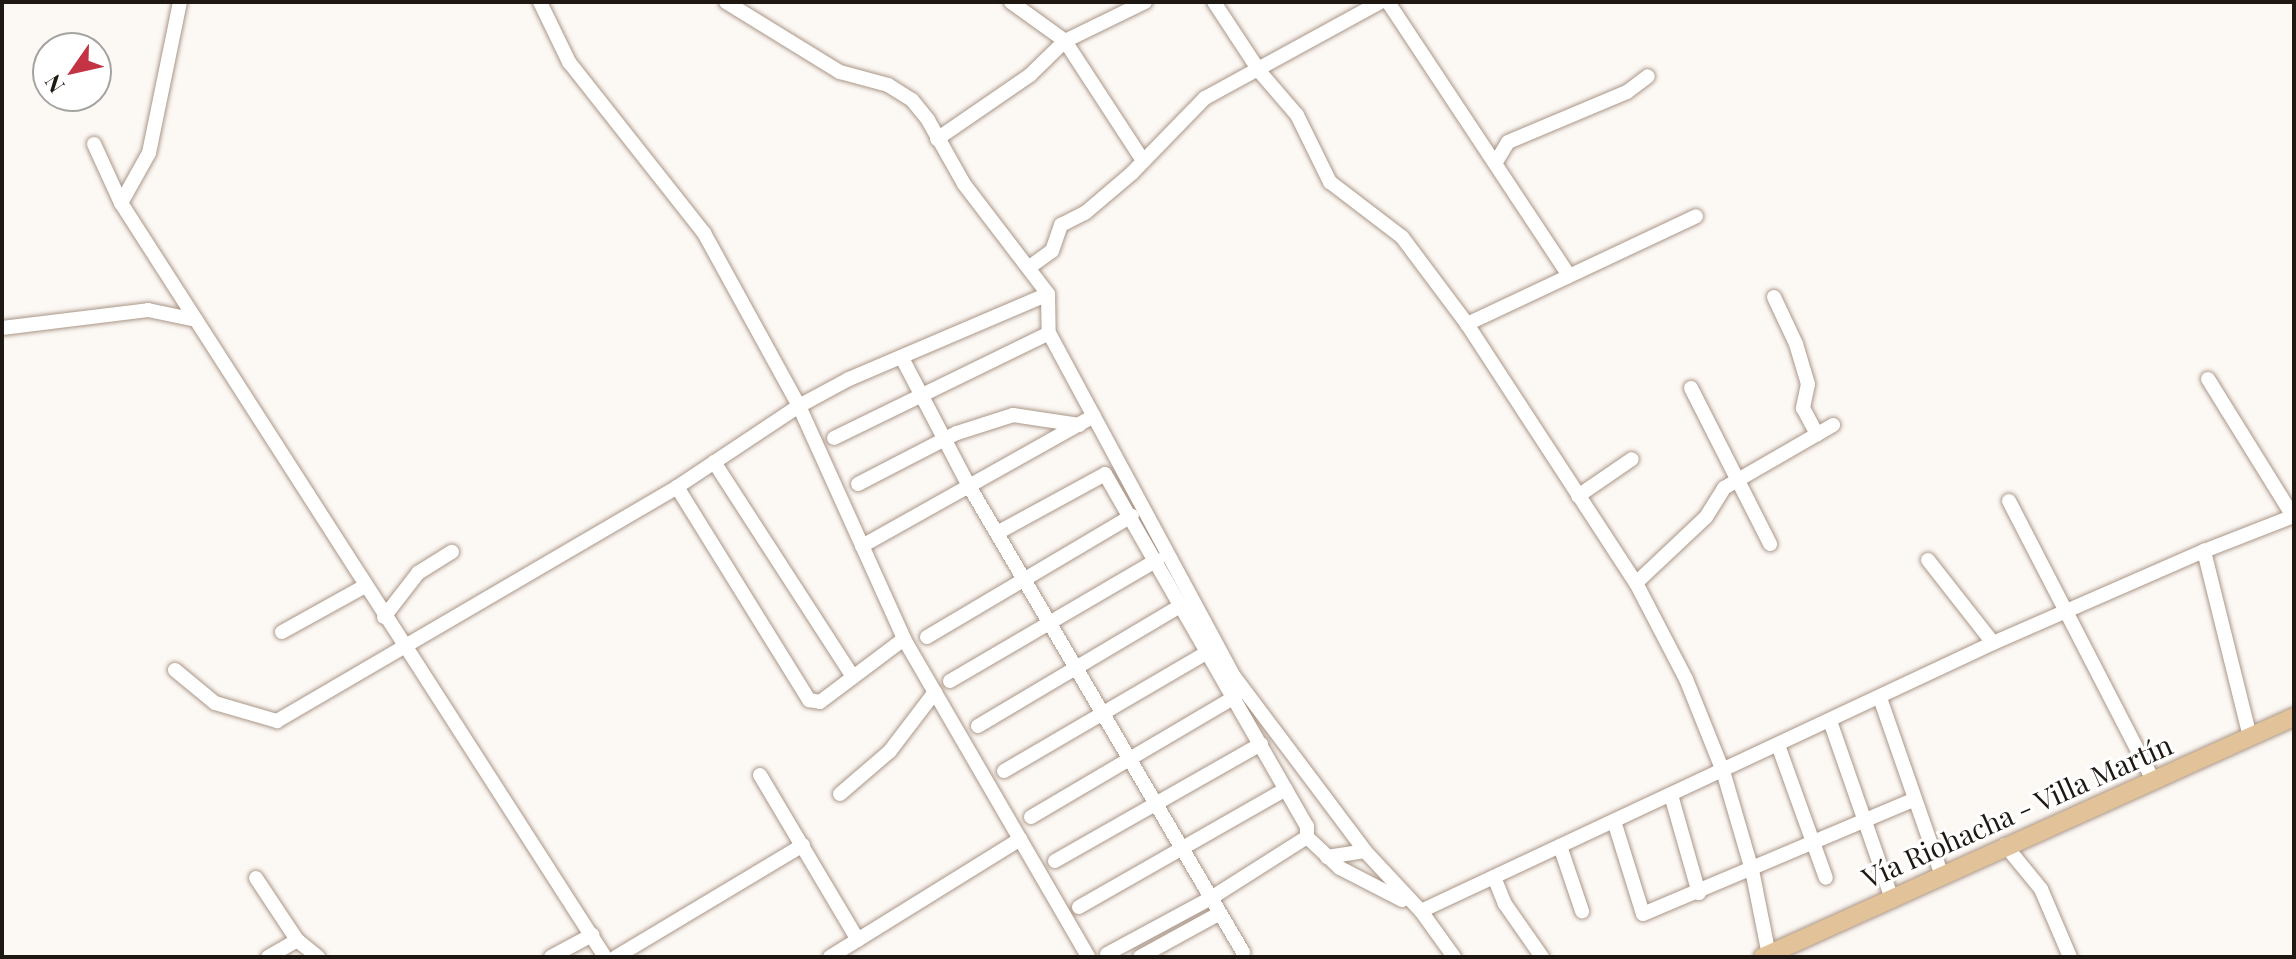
<!DOCTYPE html>
<html>
<head>
<meta charset="utf-8">
<style>
	body { margin:0 }
	#map { position:relative; width:2296px; height:959px; overflow:hidden; background:#fcf8f4; font-family:"Playfair Display",serif }
	div>[style] { position:absolute }
	.roads { filter:drop-shadow(0 0 2px #aa9687) drop-shadow(0 0 2px #aa9687) }
	.minor>* { height:14px; margin:-7px; padding:0 7px; transform-origin:7px; border-radius:7px; background:#fff }
	.major>* { height:18px; margin:-9px; padding:0 9px; transform-origin:9px; border-radius:9px; background:#e2c399 }
	span { translate:-50% -50%; white-space:nowrap; text-align:center; line-height:1.15; -webkit-text-stroke:6px #fff; paint-order:stroke }
	.street-label { font-size:28px; color:#1f1812 }
	.frame { position:absolute; inset:0; border:4px solid #1f1812; pointer-events:none }
	.north { position:absolute; left:32px; top:32px; width:80px; height:80px; box-sizing:border-box; background:#fff; border:2px solid #a5a3a0; border-radius:50%; rotate:236deg; font-size:22px; font-weight:700; line-height:32px; text-align:center; color:#1f1812 }
	.north::after { content:''; display:block; margin:auto; width:28px; height:36px; background:#c33343; clip-path:polygon(50% 0,100% 100%,50% 72%,0 100%) }
</style>
</head>
<body>
<div id="map">
	<div class="roads">
		<div class="minor">
			<div style="left:540px;top:2px;width:67px;rotate:64.2deg"></div>
			<div style="left:569px;top:62px;width:218px;rotate:51.7deg"></div>
			<div style="left:704px;top:233px;width:197px;rotate:61.2deg"></div>
			<div style="left:799px;top:406px;width:256px;rotate:65.7deg"></div>
			<div style="left:904px;top:639px;width:367px;rotate:59.9deg"></div>
			<div style="left:726px;top:2px;width:134px;rotate:31.6deg"></div>
			<div style="left:840px;top:72px;width:50px;rotate:15.2deg"></div>
			<div style="left:888px;top:85px;width:28px;rotate:32deg"></div>
			<div style="left:912px;top:100px;width:26px;rotate:51deg"></div>
			<div style="left:928px;top:120px;width:73px;rotate:60.6deg"></div>
			<div style="left:964px;top:184px;width:138px;rotate:52.6deg"></div>
			<div style="left:1048px;top:294px;width:39px;rotate:89deg"></div>
			<div style="left:1049px;top:333px;width:388px;rotate:61.7deg"></div>
			<div style="left:1233px;top:675px;width:220px;rotate:53.1deg"></div>
			<div style="left:1365px;top:851px;width:82px;rotate:47deg"></div>
			<div style="left:1421px;top:911px;width:57px;rotate:54.3deg"></div>
			<div style="left:1011px;top:2px;width:67px;rotate:35.8deg"></div>
			<div style="left:1065px;top:41px;width:141px;rotate:56.9deg"></div>
			<div style="left:1214px;top:2px;width:84px;rotate:56.7deg"></div>
			<div style="left:1260px;top:72px;width:57px;rotate:49.3deg"></div>
			<div style="left:1297px;top:115px;width:75px;rotate:63.8deg"></div>
			<div style="left:1330px;top:182px;width:91px;rotate:37.4deg"></div>
			<div style="left:1402px;top:237px;width:109px;rotate:53.2deg"></div>
			<div style="left:1467px;top:324px;width:309px;rotate:56.9deg"></div>
			<div style="left:1636px;top:583px;width:108px;rotate:62.5deg"></div>
			<div style="left:1686px;top:679px;width:99px;rotate:68.1deg"></div>
			<div style="left:1723px;top:771px;width:103px;rotate:73.7deg"></div>
			<div style="left:1752px;top:870px;width:87px;rotate:78.7deg"></div>
			<div style="left:1388px;top:2px;width:326px;rotate:56.5deg"></div>
			<div style="left:937px;top:139px;width:113px;rotate:-34.5deg"></div>
			<div style="left:1030px;top:75px;width:49px;rotate:-44.2deg"></div>
			<div style="left:1065px;top:41px;width:89px;rotate:-26deg"></div>
			<div style="left:94px;top:144px;width:65px;rotate:65.4deg"></div>
			<div style="left:121px;top:203px;width:896px;rotate:57.3deg"></div>
			<div style="left:1496px;top:162px;width:23px;rotate:-59deg"></div>
			<div style="left:1508px;top:142px;width:129px;rotate:-22.8deg"></div>
			<div style="left:1627px;top:92px;width:26px;rotate:-37deg"></div>
			<div style="left:121px;top:203px;width:57px;rotate:-60.8deg"></div>
			<div style="left:149px;top:153px;width:154px;rotate:-78.4deg"></div>
			<div style="left:1031px;top:266px;width:26px;rotate:-36deg"></div>
			<div style="left:1052px;top:251px;width:28px;rotate:-71deg"></div>
			<div style="left:1061px;top:225px;width:27px;rotate:-27deg"></div>
			<div style="left:1085px;top:213px;width:62px;rotate:-40.4deg"></div>
			<div style="left:1132px;top:173px;width:105px;rotate:-45.8deg"></div>
			<div style="left:1205px;top:98px;width:200px;rotate:-28.7deg"></div>
			<div style="left:1774px;top:297px;width:52px;rotate:64.9deg"></div>
			<div style="left:1796px;top:344px;width:42px;rotate:73.3deg"></div>
			<div style="left:1808px;top:384px;width:25px;rotate:102deg"></div>
			<div style="left:1803px;top:408px;width:30px;rotate:62deg"></div>
			<div style="left:1467px;top:324px;width:253px;rotate:-25.2deg"></div>
			<div style="left:2px;top:328px;width:147px;rotate:-7deg"></div>
			<div style="left:148px;top:310px;width:49px;rotate:11.8deg"></div>
			<div style="left:902px;top:358px;width:144px;rotate:62.4deg"></div>
			<div style="left:969px;top:486px;width:541px;rotate:59.55deg"></div>
			<div style="left:2208px;top:379px;width:161px;rotate:58.2deg"></div>
			<div style="left:1691px;top:388px;width:175px;rotate:63.1deg"></div>
			<div style="left:834px;top:438px;width:239px;rotate:-26deg"></div>
			<div style="left:714px;top:462px;width:256px;rotate:57.1deg"></div>
			<div style="left:858px;top:484px;width:111px;rotate:-27.3deg"></div>
			<div style="left:957px;top:433px;width:59px;rotate:-17.8deg"></div>
			<div style="left:1013px;top:415px;width:67px;rotate:8.6deg"></div>
			<div style="left:677px;top:487px;width:251px;rotate:58.2deg"></div>
			<div style="left:809px;top:700px;width:11px;rotate:10deg"></div>
			<div style="left:820px;top:702px;width:105px;rotate:-36.9deg"></div>
			<div style="left:1578px;top:496px;width:65px;rotate:-34.4deg"></div>
			<div style="left:2009px;top:501px;width:314px;rotate:62.7deg"></div>
			<div style="left:997px;top:533px;width:123px;rotate:-28.6deg"></div>
			<div style="left:1105px;top:474px;width:406px;rotate:60.2deg"></div>
			<div style="left:1307px;top:826px;width:11px;rotate:90deg"></div>
			<div style="left:1307px;top:837px;width:45px;rotate:43.2deg"></div>
			<div style="left:1340px;top:868px;width:70px;rotate:27.3deg"></div>
			<div style="left:862px;top:546px;width:266px;rotate:-29.3deg"></div>
			<div style="left:1928px;top:560px;width:105px;rotate:51.9deg"></div>
			<div style="left:1636px;top:583px;width:96px;rotate:-43.3deg"></div>
			<div style="left:1706px;top:517px;width:34px;rotate:-58deg"></div>
			<div style="left:1724px;top:488px;width:126px;rotate:-30deg"></div>
			<div style="left:384px;top:617px;width:56px;rotate:-52.3deg"></div>
			<div style="left:418px;top:573px;width:40px;rotate:-32deg"></div>
			<div style="left:282px;top:632px;width:95px;rotate:-29deg"></div>
			<div style="left:927px;top:637px;width:238px;rotate:-30.6deg"></div>
			<div style="left:175px;top:670px;width:52px;rotate:39.5deg"></div>
			<div style="left:215px;top:703px;width:65px;rotate:16.2deg"></div>
			<div style="left:277px;top:721px;width:463px;rotate:-30.3deg"></div>
			<div style="left:677px;top:487px;width:146px;rotate:-33.6deg"></div>
			<div style="left:799px;top:406px;width:57px;rotate:-28.4deg"></div>
			<div style="left:849px;top:379px;width:216px;rotate:-23.1deg"></div>
			<div style="left:950px;top:681px;width:240px;rotate:-30.3deg"></div>
			<div style="left:1880px;top:698px;width:188px;rotate:70.8deg"></div>
			<div style="left:1830px;top:721px;width:188px;rotate:70.8deg"></div>
			<div style="left:978px;top:726px;width:237px;rotate:-30.7deg"></div>
			<div style="left:2250px;top:737px;width:192px;rotate:-103.9deg"></div>
			<div style="left:2204px;top:551px;width:97px;rotate:-21.3deg"></div>
			<div style="left:1778px;top:745px;width:141px;rotate:70.2deg"></div>
			<div style="left:1004px;top:771px;width:238px;rotate:-30.3deg"></div>
			<div style="left:760px;top:775px;width:192px;rotate:59.3deg"></div>
			<div style="left:840px;top:794px;width:66px;rotate:-40.7deg"></div>
			<div style="left:890px;top:751px;width:74px;rotate:-52.7deg"></div>
			<div style="left:1671px;top:795px;width:102px;rotate:74.1deg"></div>
			<div style="left:1031px;top:817px;width:237px;rotate:-30.5deg"></div>
			<div style="left:1614px;top:821px;width:97px;rotate:72.7deg"></div>
			<div style="left:1643px;top:914px;width:295px;rotate:-22.9deg"></div>
			<div style="left:2005px;top:845px;width:57px;rotate:50.7deg"></div>
			<div style="left:2041px;top:889px;width:74px;rotate:66.9deg"></div>
			<div style="left:1560px;top:846px;width:69px;rotate:71.3deg"></div>
			<div style="left:1327px;top:857px;width:38px;rotate:-9deg"></div>
			<div style="left:1055px;top:861px;width:237px;rotate:-29.6deg"></div>
			<div style="left:1494px;top:877px;width:29px;rotate:68deg"></div>
			<div style="left:1505px;top:904px;width:65px;rotate:55.1deg"></div>
			<div style="left:256px;top:878px;width:74px;rotate:56.5deg"></div>
			<div style="left:297px;top:940px;width:27px;rotate:39deg"></div>
			<div style="left:1079px;top:907px;width:238px;rotate:-29.7deg"></div>
			<div style="left:1421px;top:911px;width:632px;rotate:-25.1deg"></div>
			<div style="left:1993px;top:643px;width:230px;rotate:-23.6deg"></div>
			<div style="left:1107px;top:954px;width:118px;rotate:-28.3deg"></div>
			<div style="left:1211px;top:898px;width:114px;rotate:-32.4deg"></div>
			<div style="left:268px;top:957px;width:34px;rotate:-30deg"></div>
			<div style="left:551px;top:957px;width:47px;rotate:-28.2deg"></div>
			<div style="left:616px;top:957px;width:218px;rotate:-30.9deg"></div>
			<div style="left:830px;top:957px;width:224px;rotate:-31.8deg"></div>
			<div style="left:1140px;top:957px;width:91px;rotate:-28.8deg"></div>
		</div>
		<div class="major">
			<div style="left:1763px;top:957px;width:583px;rotate:-24.32deg"></div>
		</div>
	</div>
	<div class="street-label">
		<span style="left:2017px;top:811px;rotate:-24deg">Vía Riohacha - Villa Martín</span>
	</div>
	<div class="frame"></div>
	<div class="north">N</div>
</div>
</body>
</html>
